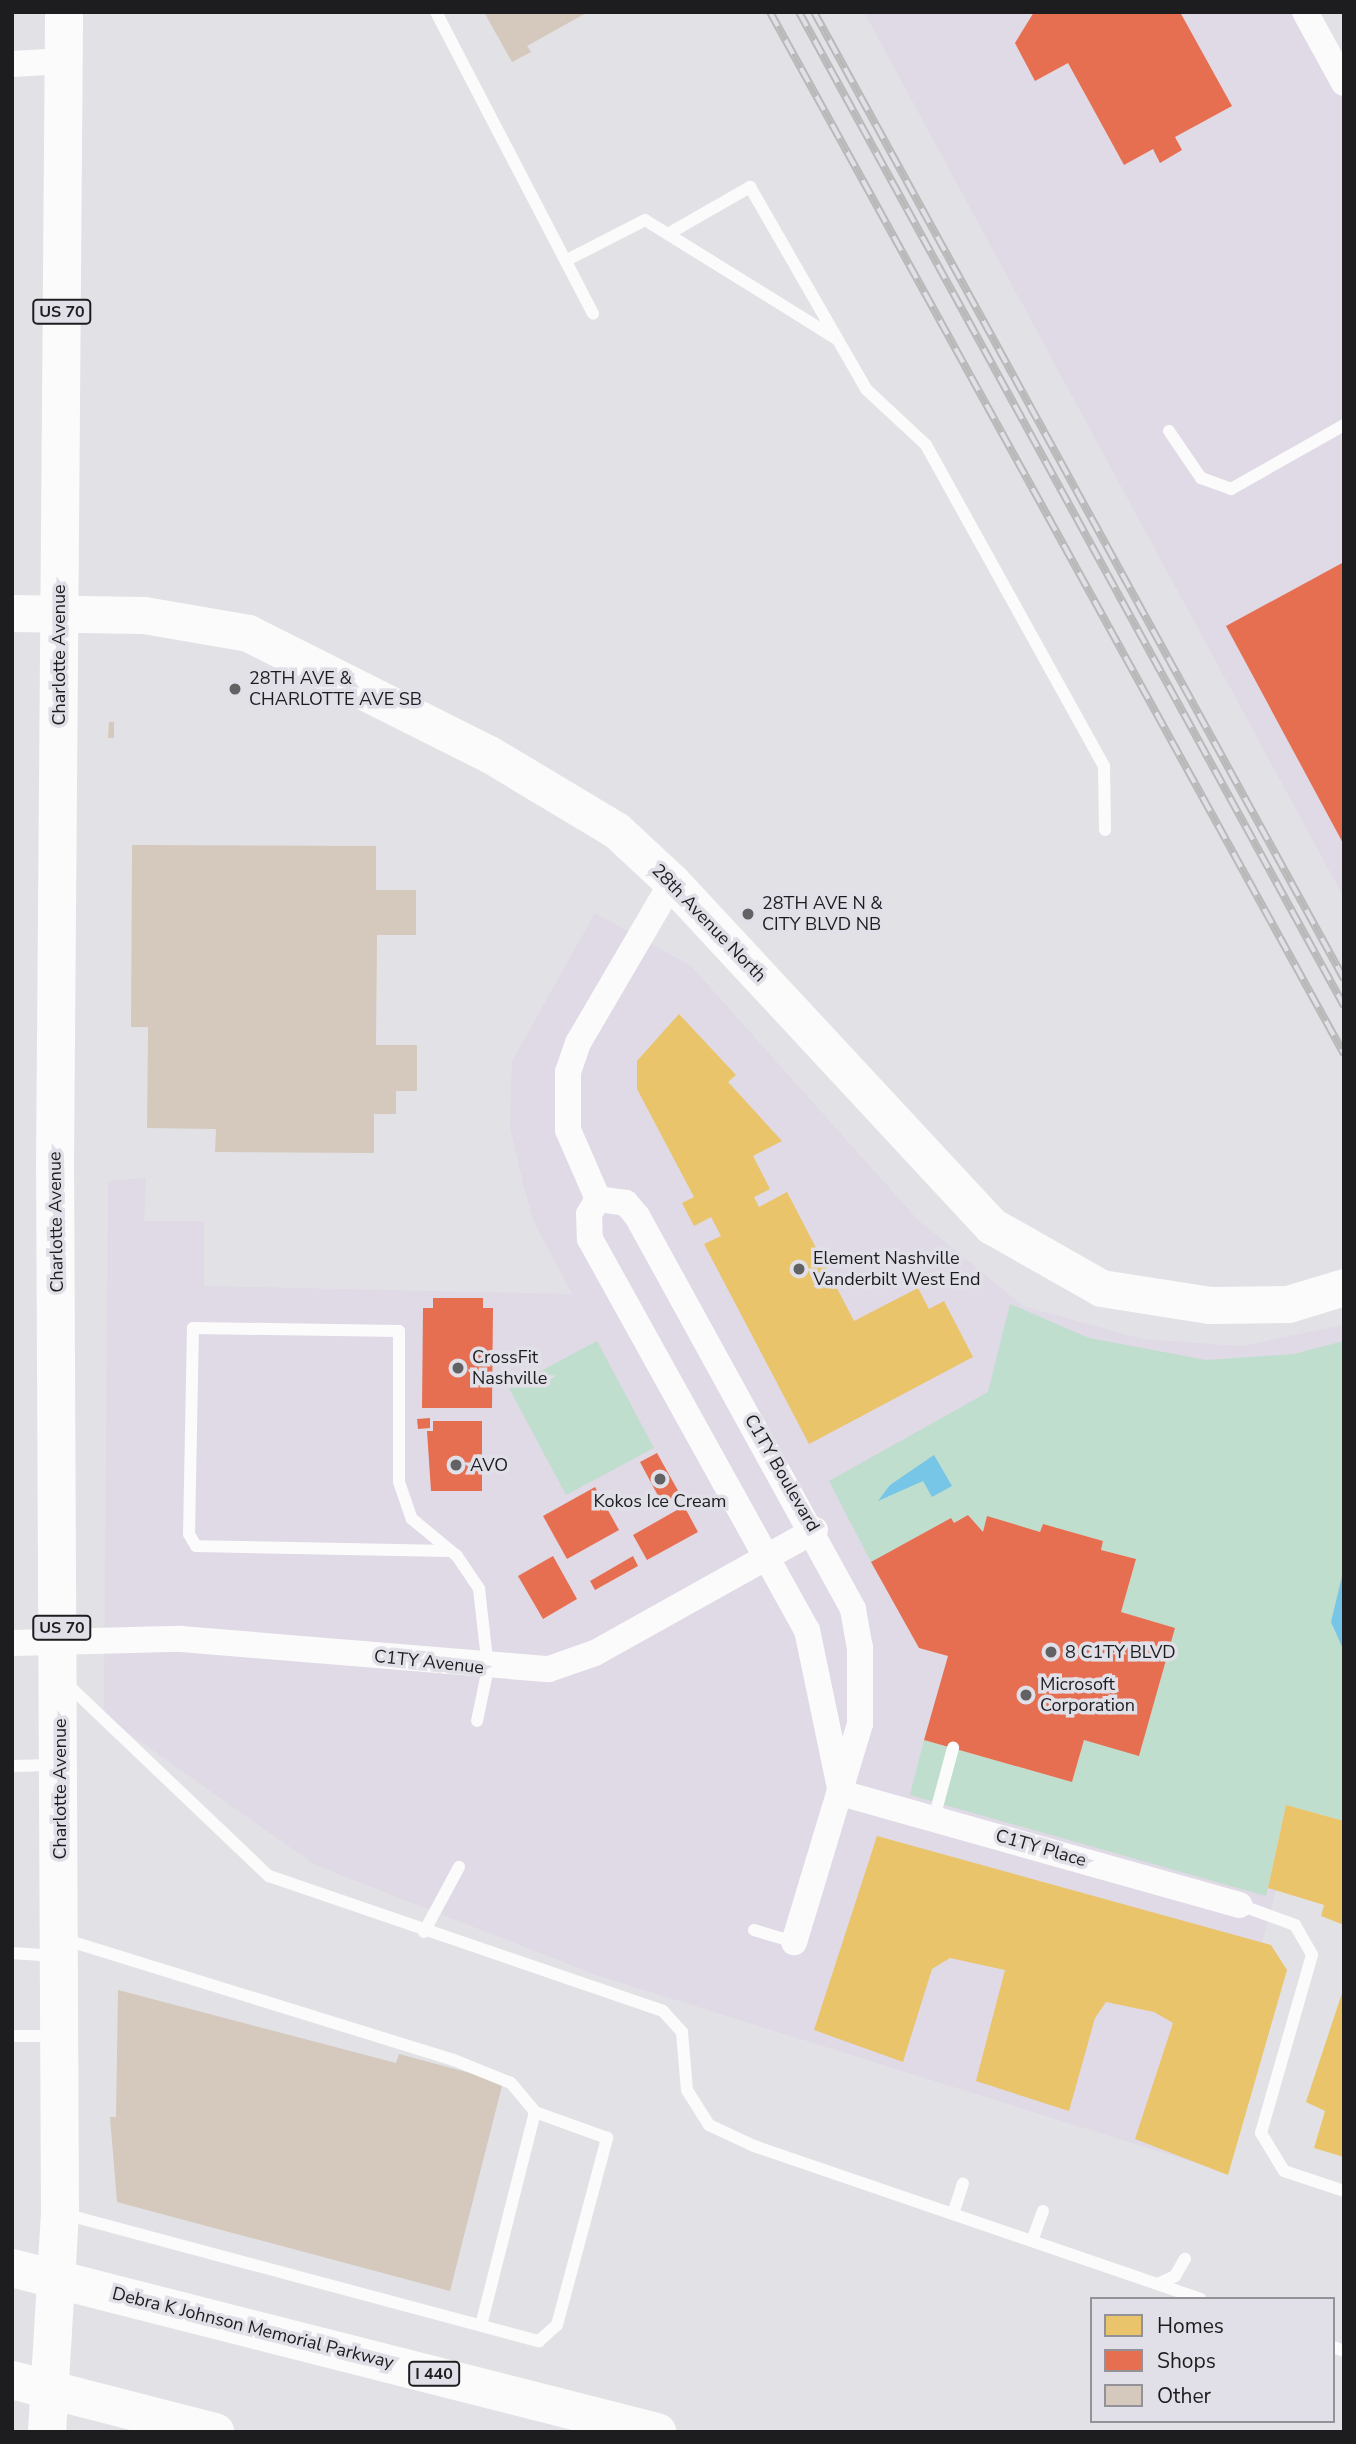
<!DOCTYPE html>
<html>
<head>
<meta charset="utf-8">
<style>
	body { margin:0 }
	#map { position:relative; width:1356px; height:2444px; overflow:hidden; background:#e2e2e6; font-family:"Nunito Sans",sans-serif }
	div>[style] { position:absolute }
	.commercial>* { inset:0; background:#e0d9e6 }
	.green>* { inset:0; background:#bfdecd }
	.water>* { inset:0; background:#77c5e7 }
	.homes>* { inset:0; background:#e9c46a }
	.shops>* { inset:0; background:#e76f51 }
	.building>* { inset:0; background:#d5c8bc }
	.lane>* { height:12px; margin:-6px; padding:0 6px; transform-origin:6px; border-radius:6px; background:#fbfbfb }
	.street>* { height:26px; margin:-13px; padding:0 13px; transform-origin:13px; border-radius:13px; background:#fbfbfb }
	.secondary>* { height:37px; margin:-18.5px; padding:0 18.5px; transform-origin:18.5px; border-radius:18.5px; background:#fbfbfb }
	.primary>* { height:38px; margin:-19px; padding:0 19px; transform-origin:19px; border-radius:19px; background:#fbfbfb }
	.highway>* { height:38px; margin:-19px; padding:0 19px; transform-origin:19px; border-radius:19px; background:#fbfbfb }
	.rail>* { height:8px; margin-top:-4px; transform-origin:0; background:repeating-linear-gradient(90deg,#e1e0e8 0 16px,#b9b9ba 0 32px); box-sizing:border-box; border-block:2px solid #b9b9ba }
	.dots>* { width:19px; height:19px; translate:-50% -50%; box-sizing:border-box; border:4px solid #e1e0e8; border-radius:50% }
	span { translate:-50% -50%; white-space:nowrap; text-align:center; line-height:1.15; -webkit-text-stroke:7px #e1e0e8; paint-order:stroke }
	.shield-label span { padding:2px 5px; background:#e1e0e8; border:2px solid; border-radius:5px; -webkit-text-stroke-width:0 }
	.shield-label { font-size:16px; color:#1d1d20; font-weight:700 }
	.street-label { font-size:18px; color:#1d1d20 }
	.poi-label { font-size:18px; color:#1d1d20 }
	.left { translate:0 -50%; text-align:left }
	.frame { position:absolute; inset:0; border:14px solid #1d1d20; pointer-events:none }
	.legend { position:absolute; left:1090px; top:2297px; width:245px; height:126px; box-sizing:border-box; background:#e1e0e8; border:2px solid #939298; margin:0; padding:9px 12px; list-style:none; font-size:21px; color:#1d1d20 }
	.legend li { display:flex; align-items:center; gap:14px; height:35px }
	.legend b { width:35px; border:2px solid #939298 }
</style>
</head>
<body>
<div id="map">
	<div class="commercial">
		<div style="clip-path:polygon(864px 12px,1305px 12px,1344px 83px,1344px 898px)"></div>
		<div style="clip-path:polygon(595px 913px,691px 966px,918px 1220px,1023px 1306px,1142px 1339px,1241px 1346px,1344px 1325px,1344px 1639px,1202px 2165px,599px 1976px,315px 1865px,104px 1716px,108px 1181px,146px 1178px,144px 1221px,204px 1221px,204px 1286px,572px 1294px,533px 1220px,523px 1183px,510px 1127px,512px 1061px)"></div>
	</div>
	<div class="green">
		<div style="clip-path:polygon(1010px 1304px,1089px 1338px,1206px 1360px,1294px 1354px,1344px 1341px,1344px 1821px,1286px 1805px,1266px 1896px,910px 1795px,924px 1740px,1072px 1782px,1084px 1740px,1139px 1755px,1175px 1628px,1121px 1612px,1136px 1559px,1101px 1550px,1103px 1541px,1043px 1524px,1040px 1532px,987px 1517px,983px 1532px,968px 1515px,954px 1523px,951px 1518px,871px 1562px,829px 1481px,988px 1392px)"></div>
		<div style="clip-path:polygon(597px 1341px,654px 1448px,566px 1495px,509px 1388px)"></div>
	</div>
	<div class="water">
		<div style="clip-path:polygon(934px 1455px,952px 1486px,932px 1497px,923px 1481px,878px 1501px,890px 1485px)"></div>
		<div style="clip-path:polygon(1344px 1568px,1344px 1651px,1331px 1622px)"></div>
	</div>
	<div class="homes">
		<div style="clip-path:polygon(679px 1014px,736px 1075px,728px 1082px,782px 1141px,753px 1156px,770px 1189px,754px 1197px,759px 1207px,787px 1192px,854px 1321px,918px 1288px,929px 1309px,944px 1301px,973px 1357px,809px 1444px,704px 1244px,721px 1236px,711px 1217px,694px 1226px,682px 1203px,694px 1197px,637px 1089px,637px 1061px)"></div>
		<div style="clip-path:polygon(1286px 1805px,1344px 1821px,1344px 1925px,1321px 1916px,1324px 1905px,1268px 1888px)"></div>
		<div style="clip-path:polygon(877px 1836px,1271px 1945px,1287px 1970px,1228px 2175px,1135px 2139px,1173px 2023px,1154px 2012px,1106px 2002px,1095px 2018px,1069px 2111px,976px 2081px,1005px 1970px,950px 1958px,932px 1969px,903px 2062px,814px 2030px)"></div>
		<div style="clip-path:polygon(1344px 1987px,1344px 2157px,1314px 2148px,1325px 2111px,1306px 2102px)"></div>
	</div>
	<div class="shops">
		<div style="clip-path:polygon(1034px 12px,1180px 12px,1232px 106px,1175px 137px,1182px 150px,1160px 163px,1153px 149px,1124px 165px,1068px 63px,1035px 81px,1015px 43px)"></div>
		<div style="clip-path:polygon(1344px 562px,1344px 845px,1226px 626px)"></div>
		<div style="clip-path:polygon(433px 1298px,483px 1298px,483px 1308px,493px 1308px,492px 1408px,422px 1408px,423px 1308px,433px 1308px)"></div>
		<div style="clip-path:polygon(430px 1418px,430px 1428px,418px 1429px,417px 1419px)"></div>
		<div style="clip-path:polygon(433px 1421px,482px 1421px,482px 1491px,431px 1491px,427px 1431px,433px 1431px)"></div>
		<div style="clip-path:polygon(657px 1453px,681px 1496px,663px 1505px,640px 1462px)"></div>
		<div style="clip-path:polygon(595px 1487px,619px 1530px,567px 1559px,543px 1516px)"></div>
		<div style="clip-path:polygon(684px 1506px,698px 1532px,647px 1560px,633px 1535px)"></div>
		<div style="clip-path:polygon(968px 1515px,983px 1532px,987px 1516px,1040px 1532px,1043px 1524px,1103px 1541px,1101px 1550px,1136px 1559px,1121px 1612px,1175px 1628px,1139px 1756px,1084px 1740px,1072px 1782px,924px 1740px,948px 1656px,919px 1648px,871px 1562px,951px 1518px,954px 1523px)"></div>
		<div style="clip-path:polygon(553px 1556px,577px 1599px,543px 1619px,518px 1576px)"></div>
		<div style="clip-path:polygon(633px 1556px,638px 1566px,595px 1590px,590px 1581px)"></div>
	</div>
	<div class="building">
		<div style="clip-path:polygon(484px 12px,588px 12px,527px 46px,531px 52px,512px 62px)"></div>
		<div style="clip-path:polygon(109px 722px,114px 722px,114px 738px,108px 738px)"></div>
		<div style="clip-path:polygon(132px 845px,376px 846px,376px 890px,416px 890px,416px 935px,377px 935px,376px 1045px,417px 1045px,417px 1091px,396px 1091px,396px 1114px,374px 1114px,374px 1153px,215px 1152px,216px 1129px,147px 1128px,148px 1027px,131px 1027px)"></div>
		<div style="clip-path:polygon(118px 1990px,396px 2063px,399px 2054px,503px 2082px,450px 2291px,117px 2202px,110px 2117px,116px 2117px)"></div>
	</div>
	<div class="lane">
		<div style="left:436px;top:12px;width:340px;rotate:62.5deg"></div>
		<div style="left:668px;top:234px;width:95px;rotate:-29.8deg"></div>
		<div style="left:750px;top:187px;width:233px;rotate:60.1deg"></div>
		<div style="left:866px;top:389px;width:82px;rotate:43deg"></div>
		<div style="left:926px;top:445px;width:367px;rotate:61deg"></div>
		<div style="left:1104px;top:766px;width:64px;rotate:89.1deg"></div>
		<div style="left:567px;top:260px;width:88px;rotate:-27.1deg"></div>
		<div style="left:645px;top:220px;width:224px;rotate:31.8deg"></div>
		<div style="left:1169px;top:431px;width:57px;rotate:55.8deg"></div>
		<div style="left:1201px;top:478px;width:32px;rotate:20deg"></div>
		<div style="left:1231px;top:489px;width:130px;rotate:-29.5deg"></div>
		<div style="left:450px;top:1551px;width:254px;rotate:-178.9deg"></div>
		<div style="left:196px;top:1546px;width:14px;rotate:-120deg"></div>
		<div style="left:189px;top:1534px;width:206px;rotate:-88.9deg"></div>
		<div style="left:193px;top:1328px;width:206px;rotate:0.8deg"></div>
		<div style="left:399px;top:1331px;width:151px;rotate:90deg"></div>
		<div style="left:399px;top:1482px;width:39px;rotate:71deg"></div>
		<div style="left:412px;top:1519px;width:58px;rotate:39.4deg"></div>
		<div style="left:457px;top:1556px;width:40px;rotate:56deg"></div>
		<div style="left:479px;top:1589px;width:80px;rotate:83.5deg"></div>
		<div style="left:488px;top:1668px;width:54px;rotate:101.7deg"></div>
		<div style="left:65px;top:1682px;width:282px;rotate:43.6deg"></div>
		<div style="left:269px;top:1876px;width:416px;rotate:18.9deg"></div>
		<div style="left:663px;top:2011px;width:28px;rotate:48deg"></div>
		<div style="left:682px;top:2032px;width:58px;rotate:85.1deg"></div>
		<div style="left:687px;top:2090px;width:41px;rotate:57.8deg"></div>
		<div style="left:709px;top:2125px;width:50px;rotate:25deg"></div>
		<div style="left:754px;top:2146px;width:472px;rotate:18.9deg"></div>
		<div style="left:12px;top:1766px;width:41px;rotate:-1.4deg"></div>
		<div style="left:934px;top:1818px;width:73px;rotate:-74.8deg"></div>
		<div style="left:1240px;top:1905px;width:59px;rotate:20deg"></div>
		<div style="left:1295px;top:1925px;width:34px;rotate:60deg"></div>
		<div style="left:1312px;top:1955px;width:185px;rotate:106deg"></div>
		<div style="left:1261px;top:2133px;width:44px;rotate:58.8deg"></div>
		<div style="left:1284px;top:2171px;width:63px;rotate:18.4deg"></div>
		<div style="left:754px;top:1930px;width:42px;rotate:16.7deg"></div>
		<div style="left:424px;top:1932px;width:74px;rotate:-61.7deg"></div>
		<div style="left:63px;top:1939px;width:409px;rotate:17.2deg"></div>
		<div style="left:454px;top:2060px;width:61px;rotate:22deg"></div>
		<div style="left:511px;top:2083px;width:38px;rotate:50deg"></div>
		<div style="left:12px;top:1953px;width:44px;rotate:3.9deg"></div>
		<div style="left:12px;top:2036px;width:42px"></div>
		<div style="left:64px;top:2214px;width:492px;rotate:15deg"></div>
		<div style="left:539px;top:2341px;width:24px;rotate:-42deg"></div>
		<div style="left:557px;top:2325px;width:194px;rotate:-75deg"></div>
		<div style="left:607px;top:2138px;width:77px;rotate:-160.1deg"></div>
		<div style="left:535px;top:2112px;width:220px;rotate:104.2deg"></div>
		<div style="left:953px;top:2214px;width:32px;rotate:-72deg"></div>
		<div style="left:1032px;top:2241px;width:32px;rotate:-70deg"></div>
		<div style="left:1158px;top:2284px;width:19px;rotate:-25deg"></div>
		<div style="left:1175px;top:2276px;width:20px;rotate:-60deg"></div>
		<div style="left:1333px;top:2347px;width:12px;rotate:20deg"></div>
	</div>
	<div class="street">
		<div style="left:1305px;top:12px;width:81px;rotate:61.2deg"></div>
		<div style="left:12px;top:64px;width:52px;rotate:-3.3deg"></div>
		<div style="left:598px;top:1199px;width:28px;rotate:8deg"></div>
		<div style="left:626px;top:1203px;width:17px;rotate:50deg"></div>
		<div style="left:637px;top:1216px;width:448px;rotate:61.2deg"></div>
		<div style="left:853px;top:1609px;width:39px;rotate:80deg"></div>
		<div style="left:860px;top:1647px;width:77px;rotate:90deg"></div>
		<div style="left:860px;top:1724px;width:228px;rotate:106.8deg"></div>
		<div style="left:598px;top:1199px;width:17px;rotate:121deg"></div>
		<div style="left:589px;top:1214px;width:25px;rotate:88deg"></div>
		<div style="left:590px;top:1239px;width:447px;rotate:61deg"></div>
		<div style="left:807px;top:1630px;width:167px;rotate:78.2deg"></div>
		<div style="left:598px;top:1199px;width:75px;rotate:-113.5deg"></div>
		<div style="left:568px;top:1130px;width:58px;rotate:-90deg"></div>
		<div style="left:568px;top:1072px;width:31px;rotate:-71deg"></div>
		<div style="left:578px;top:1043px;width:186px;rotate:-59.7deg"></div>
		<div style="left:12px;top:1643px;width:169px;rotate:-1.4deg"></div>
		<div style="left:181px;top:1639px;width:369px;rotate:4.7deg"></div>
		<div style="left:549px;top:1669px;width:49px;rotate:-19.2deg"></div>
		<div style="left:595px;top:1653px;width:252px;rotate:-29.2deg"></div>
		<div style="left:841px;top:1793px;width:414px;rotate:15.7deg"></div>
	</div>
	<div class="secondary">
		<div style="left:12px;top:613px;width:132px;rotate:0.9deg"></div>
		<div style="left:144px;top:615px;width:106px;rotate:9.8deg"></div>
		<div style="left:248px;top:633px;width:270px;rotate:26.7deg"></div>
		<div style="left:489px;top:754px;width:148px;rotate:30.9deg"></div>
		<div style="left:616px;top:830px;width:76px;rotate:42.9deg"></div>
		<div style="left:672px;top:882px;width:470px;rotate:47.1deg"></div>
		<div style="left:992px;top:1226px;width:125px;rotate:29.6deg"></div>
		<div style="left:1101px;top:1288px;width:109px;rotate:8.9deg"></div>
		<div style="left:1209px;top:1305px;width:79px;rotate:-0.7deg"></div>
		<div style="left:1288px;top:1304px;width:59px;rotate:-16.9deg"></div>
	</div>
	<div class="primary">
		<div style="left:47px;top:2432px;width:219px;rotate:-86.6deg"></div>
		<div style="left:60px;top:2213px;width:1046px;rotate:-90.27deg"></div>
		<div style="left:55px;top:1167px;width:1155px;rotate:-89.55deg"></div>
	</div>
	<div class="highway">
		<div style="left:12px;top:2268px;width:666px;rotate:14.27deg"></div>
		<div style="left:12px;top:2380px;width:210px;rotate:14.4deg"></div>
	</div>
	<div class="rail">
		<div style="left:770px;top:12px;width:1190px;rotate:61.15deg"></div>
		<div style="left:799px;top:12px;width:1134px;rotate:61.26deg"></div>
		<div style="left:814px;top:12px;width:1103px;rotate:61.27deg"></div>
	</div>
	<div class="dots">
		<div style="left:235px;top:689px;background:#626265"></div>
		<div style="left:748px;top:914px;background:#626265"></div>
		<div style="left:799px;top:1269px;background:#626265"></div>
		<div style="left:458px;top:1368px;background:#626265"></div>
		<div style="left:456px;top:1465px;background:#626265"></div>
		<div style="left:660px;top:1479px;background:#626265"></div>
		<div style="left:1051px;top:1652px;background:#626265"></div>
		<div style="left:1026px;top:1695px;background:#626265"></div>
	</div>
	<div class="shield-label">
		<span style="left:62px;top:312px">US 70</span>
		<span style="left:62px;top:1628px">US 70</span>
		<span style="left:434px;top:2374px">I 440</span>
	</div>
	<div class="street-label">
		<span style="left:59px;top:655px;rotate:-90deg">Charlotte Avenue</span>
		<span style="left:709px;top:923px;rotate:46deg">28th Avenue North</span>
		<span style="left:56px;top:1222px;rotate:-91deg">Charlotte Avenue</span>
		<span style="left:782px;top:1473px;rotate:60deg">C1TY Boulevard</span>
		<span style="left:429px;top:1662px;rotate:6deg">C1TY Avenue</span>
		<span style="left:60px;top:1789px;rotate:-90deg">Charlotte Avenue</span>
		<span style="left:1041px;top:1848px;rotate:16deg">C1TY Place</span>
		<span style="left:253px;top:2328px;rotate:14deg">Debra K Johnson Memorial Parkway</span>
	</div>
	<div class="poi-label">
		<span class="left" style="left:249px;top:689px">28TH AVE &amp;<br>CHARLOTTE AVE SB</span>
		<span class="left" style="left:762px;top:914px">28TH AVE N &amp;<br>CITY BLVD NB</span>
		<span class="left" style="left:813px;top:1269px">Element Nashville<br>Vanderbilt West End</span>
		<span class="left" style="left:472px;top:1368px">CrossFit<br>Nashville</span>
		<span class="left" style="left:470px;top:1465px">AVO</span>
		<span style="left:660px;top:1501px">Kokos Ice Cream</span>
		<span class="left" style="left:1065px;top:1652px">8 C1TY BLVD</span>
		<span class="left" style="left:1040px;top:1695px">Microsoft<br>Corporation</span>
	</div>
	<div class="frame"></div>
	<ul class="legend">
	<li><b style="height:19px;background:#e9c46a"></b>Homes</li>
	<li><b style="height:19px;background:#e76f51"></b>Shops</li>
	<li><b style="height:19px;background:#d5c8bc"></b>Other</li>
	</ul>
</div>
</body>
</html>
